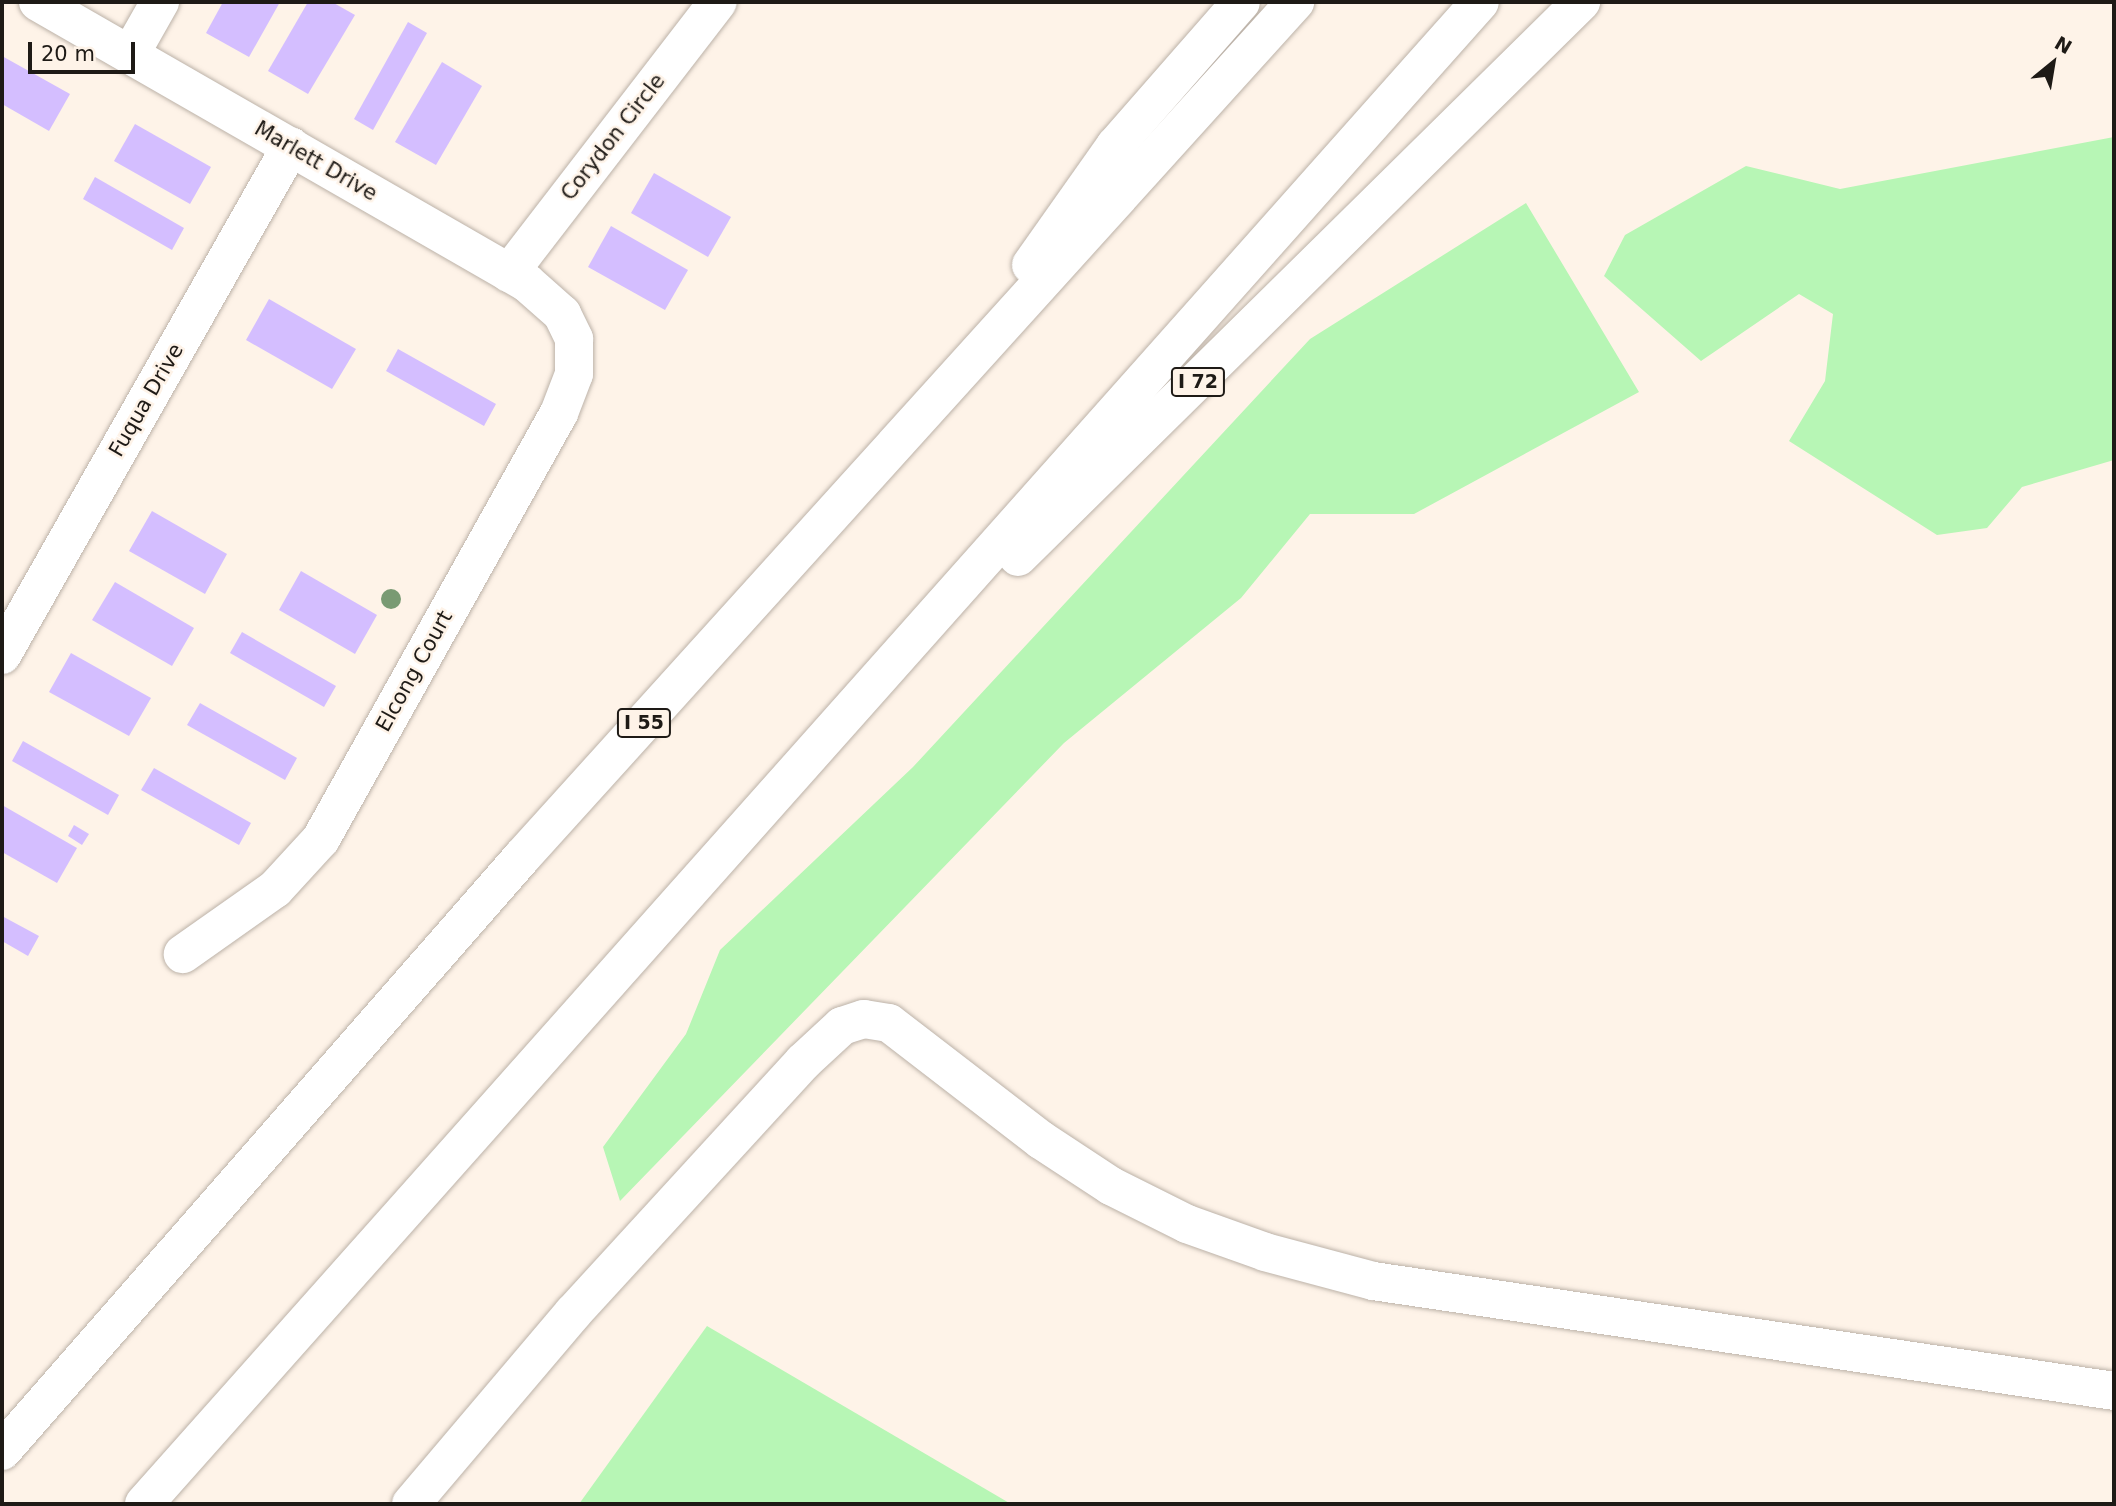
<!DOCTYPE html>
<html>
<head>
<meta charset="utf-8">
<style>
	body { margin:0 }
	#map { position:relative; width:2116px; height:1506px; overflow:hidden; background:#fef3e8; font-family:"DejaVu Sans",sans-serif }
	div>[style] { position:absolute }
	.green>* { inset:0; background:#b7f6b5 }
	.building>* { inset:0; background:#d4beff }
	.roads { filter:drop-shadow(0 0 2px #bcb2a8) drop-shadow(0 0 2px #bcb2a8) }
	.minor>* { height:38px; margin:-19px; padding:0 19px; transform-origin:19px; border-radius:19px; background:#fff }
	.highway>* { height:38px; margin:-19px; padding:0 19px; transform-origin:19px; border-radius:19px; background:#fff }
	.trees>* { width:20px; height:20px; margin:-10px; border-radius:50%; background:#799a73 }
	span { translate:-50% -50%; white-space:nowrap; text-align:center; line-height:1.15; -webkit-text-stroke:5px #fef3e8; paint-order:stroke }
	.shield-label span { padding:2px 5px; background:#fef3e8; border:2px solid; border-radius:5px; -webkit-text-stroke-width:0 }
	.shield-label { font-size:19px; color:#1e1a16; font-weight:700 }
	.street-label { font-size:21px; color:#1e1a16 }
	.frame { position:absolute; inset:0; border:4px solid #1e1a16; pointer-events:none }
	.north { position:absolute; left:2018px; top:28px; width:70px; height:70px; -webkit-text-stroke:5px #fef3e8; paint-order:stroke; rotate:30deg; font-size:19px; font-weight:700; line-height:28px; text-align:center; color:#1e1a16 }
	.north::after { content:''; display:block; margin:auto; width:24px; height:32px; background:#1e1a16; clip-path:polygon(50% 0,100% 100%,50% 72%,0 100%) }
	.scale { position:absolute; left:28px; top:42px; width:107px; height:32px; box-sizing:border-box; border:4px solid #1e1a16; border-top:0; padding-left:9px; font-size:21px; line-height:24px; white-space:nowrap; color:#1e1a16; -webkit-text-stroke:5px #fef3e8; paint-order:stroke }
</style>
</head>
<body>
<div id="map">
	<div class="green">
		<div style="clip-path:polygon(2114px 137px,2114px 460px,2022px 487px,1987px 528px,1937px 535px,1789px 441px,1825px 381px,1833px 314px,1799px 294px,1701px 361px,1604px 276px,1625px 235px,1746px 166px,1840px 189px)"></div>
		<div style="clip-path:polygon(1526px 203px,1639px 392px,1414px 514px,1310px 514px,1241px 598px,1064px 743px,620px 1201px,603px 1147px,686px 1034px,720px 950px,913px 767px,1310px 339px)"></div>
		<div style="clip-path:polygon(707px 1326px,1011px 1504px,579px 1504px)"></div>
	</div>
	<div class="building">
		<div style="clip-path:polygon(223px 2px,280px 2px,249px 57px,206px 33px)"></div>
		<div style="clip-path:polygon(308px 2px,332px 2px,355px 15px,308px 94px,268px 71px)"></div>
		<div style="clip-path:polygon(408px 22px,427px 33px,373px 130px,354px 119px)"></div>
		<div style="clip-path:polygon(2px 56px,70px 94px,49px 131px,2px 104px)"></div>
		<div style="clip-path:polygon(442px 62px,482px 86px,436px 165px,395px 142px)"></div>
		<div style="clip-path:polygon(135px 124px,211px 167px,190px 204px,114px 161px)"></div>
		<div style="clip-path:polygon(654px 173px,731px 217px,708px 257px,631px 213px)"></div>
		<div style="clip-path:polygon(95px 177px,184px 228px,172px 250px,83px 199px)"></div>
		<div style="clip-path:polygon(611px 226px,688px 270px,665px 310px,588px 267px)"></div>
		<div style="clip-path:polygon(269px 299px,356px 349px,332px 389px,246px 340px)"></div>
		<div style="clip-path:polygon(398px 349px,496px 404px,484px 426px,386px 371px)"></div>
		<div style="clip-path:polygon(152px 511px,227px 554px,205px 594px,129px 551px)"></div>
		<div style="clip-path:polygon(301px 571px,377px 615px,355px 654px,279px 610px)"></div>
		<div style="clip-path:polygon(115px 582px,194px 628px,172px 666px,92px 620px)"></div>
		<div style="clip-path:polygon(242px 632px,336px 686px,324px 707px,230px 653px)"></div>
		<div style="clip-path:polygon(71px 653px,151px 698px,129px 736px,49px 692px)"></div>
		<div style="clip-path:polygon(200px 703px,297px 758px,285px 780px,187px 725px)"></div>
		<div style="clip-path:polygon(23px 741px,119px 795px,108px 815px,12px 761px)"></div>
		<div style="clip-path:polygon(154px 768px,251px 823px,239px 845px,141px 790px)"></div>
		<div style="clip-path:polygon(2px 805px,77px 848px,57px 883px,2px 852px)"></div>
		<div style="clip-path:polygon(74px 825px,89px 834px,82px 845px,68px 836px)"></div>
		<div style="clip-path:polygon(2px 916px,39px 936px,28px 956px,2px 941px)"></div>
	</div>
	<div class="roads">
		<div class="minor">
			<div style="left:38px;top:2px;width:564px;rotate:29.88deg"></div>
			<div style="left:527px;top:283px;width:47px;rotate:41.5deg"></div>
			<div style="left:562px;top:314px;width:28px;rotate:64deg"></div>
			<div style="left:574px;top:339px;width:35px;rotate:90deg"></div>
			<div style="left:574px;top:374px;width:42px;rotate:111deg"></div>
			<div style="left:559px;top:413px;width:488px;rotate:119.2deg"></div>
			<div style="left:321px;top:839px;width:68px;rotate:132.6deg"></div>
			<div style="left:275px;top:889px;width:113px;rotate:144.8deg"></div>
			<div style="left:131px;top:53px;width:59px;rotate:-60.4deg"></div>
			<div style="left:509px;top:273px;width:342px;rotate:-52.4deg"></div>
			<div style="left:2px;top:655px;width:585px;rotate:-60.41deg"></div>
			<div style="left:411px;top:1504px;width:250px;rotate:-49.7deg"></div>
			<div style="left:573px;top:1313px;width:340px;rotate:-47.5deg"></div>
			<div style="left:803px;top:1062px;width:53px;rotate:-42.7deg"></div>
			<div style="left:842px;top:1026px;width:23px;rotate:-18deg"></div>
			<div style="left:864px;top:1019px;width:25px;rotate:9deg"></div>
			<div style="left:889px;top:1023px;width:192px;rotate:37.6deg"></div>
			<div style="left:1041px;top:1140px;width:84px;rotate:33.3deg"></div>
			<div style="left:1111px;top:1186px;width:85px;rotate:26.6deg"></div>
			<div style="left:1187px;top:1224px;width:83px;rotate:19.7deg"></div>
			<div style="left:1265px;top:1252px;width:112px;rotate:15deg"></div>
			<div style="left:1373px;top:1281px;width:749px;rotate:8.44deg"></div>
		</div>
		<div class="highway">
			<div style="left:1031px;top:265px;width:146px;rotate:-54.8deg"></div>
			<div style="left:1115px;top:146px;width:191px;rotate:-48.8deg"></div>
			<div style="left:1018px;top:557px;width:791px;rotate:-44.59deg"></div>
			<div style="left:2px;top:1451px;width:789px;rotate:-48.8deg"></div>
			<div style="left:522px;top:857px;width:1153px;rotate:-47.88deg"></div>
			<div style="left:144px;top:1504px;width:2010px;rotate:-48.35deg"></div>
		</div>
	</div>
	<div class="trees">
		<div style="left:391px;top:599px"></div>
	</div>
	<div class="shield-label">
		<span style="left:1198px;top:382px">I 72</span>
		<span style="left:644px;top:723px">I 55</span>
	</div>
	<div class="street-label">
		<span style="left:613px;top:137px;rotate:-52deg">Corydon Circle</span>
		<span style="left:316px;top:161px;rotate:30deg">Marlett Drive</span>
		<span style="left:146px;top:400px;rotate:-60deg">Fuqua Drive</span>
		<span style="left:414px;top:671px;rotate:-61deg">Elcong Court</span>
	</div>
	<div class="frame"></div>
	<div class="north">N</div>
	<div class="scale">20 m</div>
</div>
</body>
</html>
